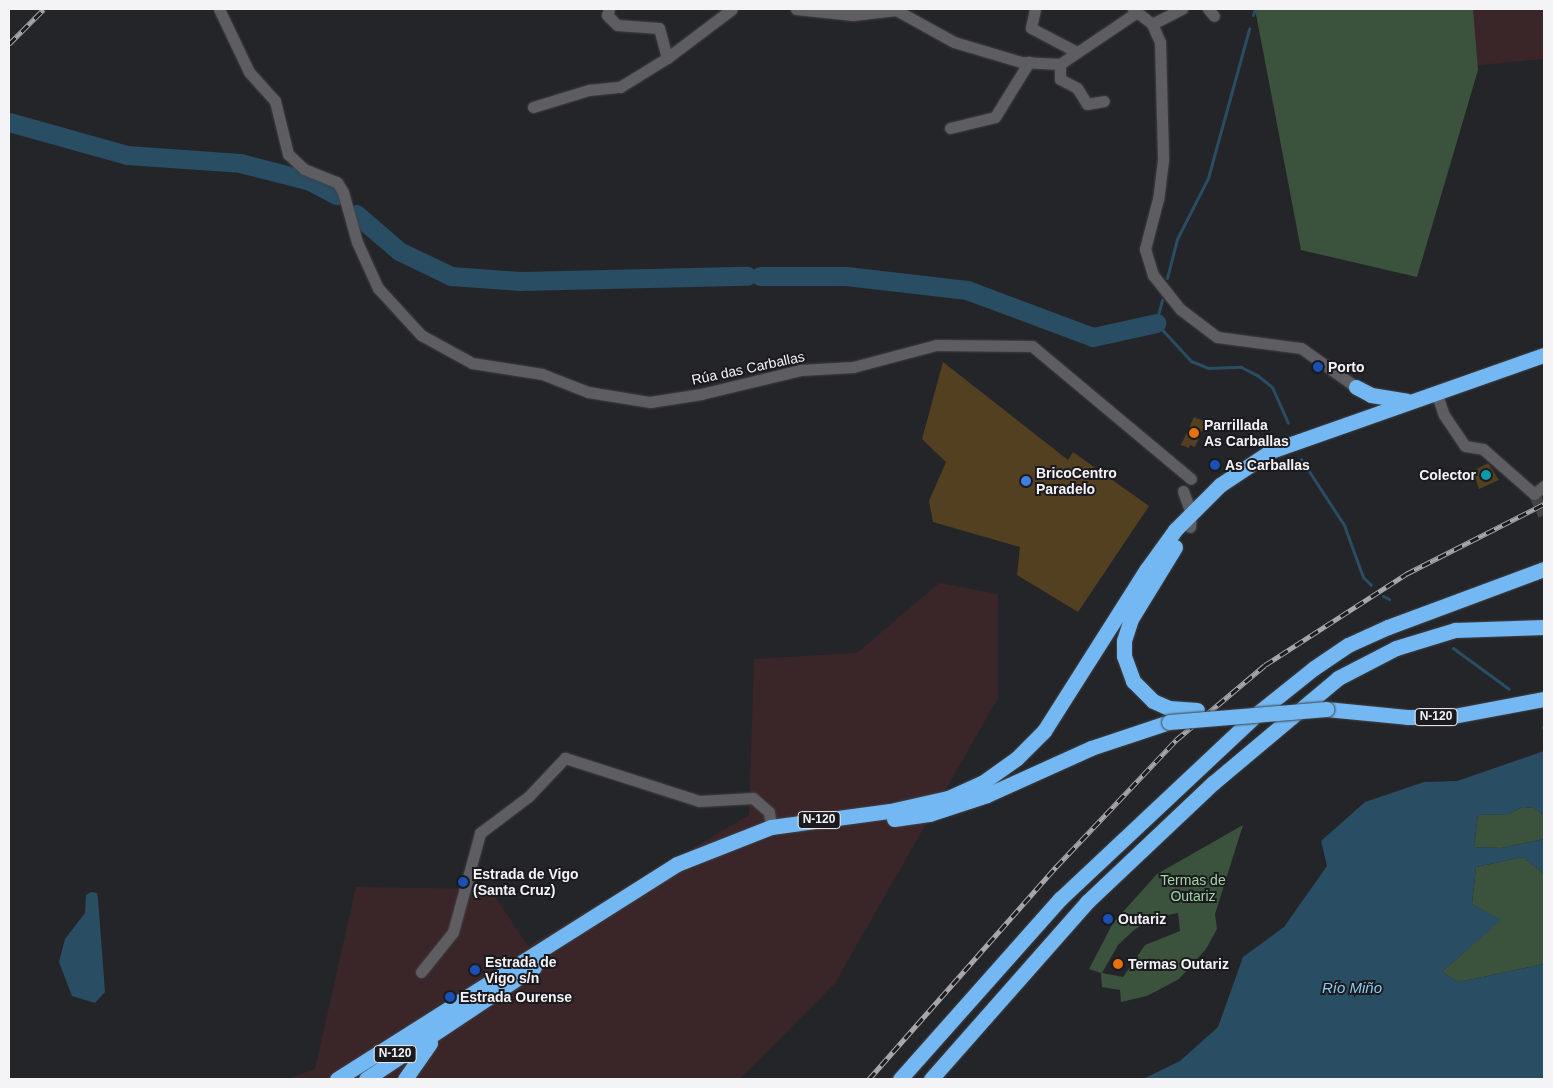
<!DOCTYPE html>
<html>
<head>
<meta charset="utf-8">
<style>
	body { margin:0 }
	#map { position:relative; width:1553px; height:1088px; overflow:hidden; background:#242529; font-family:Helvetica,sans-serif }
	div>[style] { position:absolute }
	.industrial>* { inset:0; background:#3a2628 }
	.green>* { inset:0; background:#3b533c }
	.water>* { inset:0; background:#294d62 }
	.stream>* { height:3px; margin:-1.5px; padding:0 1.5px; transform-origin:1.5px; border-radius:1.5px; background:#294d62 }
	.river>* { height:19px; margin:-9.5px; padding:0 9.5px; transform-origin:9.5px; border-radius:9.5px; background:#294d62 }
	.building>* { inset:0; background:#534020 }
	.minor-tunnel>* { height:11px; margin-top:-5.5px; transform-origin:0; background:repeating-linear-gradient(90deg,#434448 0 11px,transparent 0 16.5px) }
	.roads { filter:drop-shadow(0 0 1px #404144) drop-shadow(0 0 1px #404144) }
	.minor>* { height:11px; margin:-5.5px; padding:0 5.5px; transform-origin:5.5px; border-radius:5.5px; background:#5d5d62 }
	.highway>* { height:15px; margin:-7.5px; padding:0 7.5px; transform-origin:7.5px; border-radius:7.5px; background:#73b7f3 }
	.rail>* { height:5px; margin-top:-2.5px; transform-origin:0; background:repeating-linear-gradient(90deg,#1b1b1f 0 9px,#a7a7ab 0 18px); box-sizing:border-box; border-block:1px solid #a7a7ab }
	.bridges { filter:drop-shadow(0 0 1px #404144) drop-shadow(0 0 1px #404144) }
	.highway-bridge>* { height:15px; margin:-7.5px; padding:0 7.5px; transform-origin:7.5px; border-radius:7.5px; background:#73b7f3 }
	.dots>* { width:14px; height:14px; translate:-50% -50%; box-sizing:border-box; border:2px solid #1b1b1f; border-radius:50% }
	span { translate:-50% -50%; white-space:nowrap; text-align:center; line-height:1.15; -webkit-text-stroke:4px #1b1b1f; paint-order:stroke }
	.shield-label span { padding:1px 4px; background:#1b1b1f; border:1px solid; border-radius:4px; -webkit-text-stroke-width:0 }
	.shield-label { font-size:12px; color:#f4f4f7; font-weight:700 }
	.poi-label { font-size:14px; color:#f4f4f7; font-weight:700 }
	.left { translate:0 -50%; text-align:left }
	.right { translate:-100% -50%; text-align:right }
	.street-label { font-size:14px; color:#f4f4f7 }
	.park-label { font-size:14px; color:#a4d6a5 }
	.water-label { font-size:15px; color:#8ccbf2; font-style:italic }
	.frame { position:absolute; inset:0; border:10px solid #f4f4f7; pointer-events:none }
</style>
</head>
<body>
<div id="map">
	<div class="industrial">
		<div style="clip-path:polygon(1413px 9px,1544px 9px,1544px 59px,1447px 68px)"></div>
		<div style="clip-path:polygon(939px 583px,998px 594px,998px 698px,835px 983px,740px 1079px,288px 1079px,315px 1069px,356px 887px,490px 889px,528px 946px,749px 815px,754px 659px,857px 653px)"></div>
	</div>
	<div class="green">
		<div style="clip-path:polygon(1255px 9px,1473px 9px,1478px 70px,1417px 277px,1301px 250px)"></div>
		<div style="clip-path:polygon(1522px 807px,1535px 808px,1544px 816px,1544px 839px,1501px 848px,1474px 847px,1478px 815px,1509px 814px)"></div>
		<div style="clip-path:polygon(evenodd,1243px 825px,1215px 914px,1217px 929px,1206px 949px,1179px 979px,1147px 996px,1121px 1002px,1120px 990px,1102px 987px,1101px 973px,1089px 969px,1113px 923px,1157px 874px,1243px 825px,1178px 913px,1180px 931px,1145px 945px,1123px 977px,1102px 973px,1118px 945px,1134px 930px,1153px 918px,1178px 913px)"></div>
		<div style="clip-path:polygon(1523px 857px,1544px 874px,1544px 964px,1459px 982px,1442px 972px,1500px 920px,1472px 904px,1476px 867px)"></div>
	</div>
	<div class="water">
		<div style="clip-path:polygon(1544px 751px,1544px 816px,1535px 808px,1522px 807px,1509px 814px,1478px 815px,1474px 847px,1501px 848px,1544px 839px,1544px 874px,1523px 857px,1476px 867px,1472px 904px,1501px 920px,1442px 972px,1459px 982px,1544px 964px,1544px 1079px,1143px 1079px,1180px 1061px,1218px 1027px,1243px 957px,1284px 927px,1327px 866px,1321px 841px,1365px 802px,1424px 782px,1457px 781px)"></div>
		<div style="clip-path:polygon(91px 892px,97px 893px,98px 898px,105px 992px,95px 1003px,72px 996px,59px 962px,65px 939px,85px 913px,86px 895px)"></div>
	</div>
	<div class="stream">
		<div style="left:1253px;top:15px;width:6px;rotate:-72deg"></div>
		<div style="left:1167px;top:278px;width:40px;rotate:-75.6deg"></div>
		<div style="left:1177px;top:239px;width:68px;rotate:-63.1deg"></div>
		<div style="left:1208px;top:178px;width:155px;rotate:-74.6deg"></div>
		<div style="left:1162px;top:300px;width:24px;rotate:105deg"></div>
		<div style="left:1156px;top:323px;width:52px;rotate:47.4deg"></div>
		<div style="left:1191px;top:361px;width:18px;rotate:22deg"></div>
		<div style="left:1208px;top:368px;width:33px;rotate:-2deg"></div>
		<div style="left:1241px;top:367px;width:18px;rotate:27deg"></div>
		<div style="left:1257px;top:375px;width:19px;rotate:39deg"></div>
		<div style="left:1272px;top:387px;width:39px;rotate:66deg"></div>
		<div style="left:1301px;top:459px;width:79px;rotate:56.9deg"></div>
		<div style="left:1344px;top:525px;width:55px;rotate:69.9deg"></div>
		<div style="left:1363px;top:577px;width:11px;rotate:45deg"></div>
		<div style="left:1383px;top:596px;width:7px;rotate:27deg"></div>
		<div style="left:1453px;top:648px;width:69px;rotate:36.2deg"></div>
		<div style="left:1543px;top:727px;width:3px;rotate:72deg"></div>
	</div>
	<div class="river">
		<div style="left:9px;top:122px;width:123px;rotate:15.6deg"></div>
		<div style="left:127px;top:155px;width:113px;rotate:4deg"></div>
		<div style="left:240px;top:163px;width:72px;rotate:14.4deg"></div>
		<div style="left:310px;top:181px;width:30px;rotate:28deg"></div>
		<div style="left:356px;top:214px;width:57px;rotate:40.7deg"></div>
		<div style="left:399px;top:251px;width:58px;rotate:25.7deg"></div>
		<div style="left:451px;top:276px;width:69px;rotate:4.1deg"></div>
		<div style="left:520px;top:281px;width:227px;rotate:-1.3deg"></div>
		<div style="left:760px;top:276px;width:86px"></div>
		<div style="left:846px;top:276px;width:122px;rotate:6.6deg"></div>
		<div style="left:967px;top:290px;width:134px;rotate:20.5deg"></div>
		<div style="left:1093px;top:337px;width:65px;rotate:-12.5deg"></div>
	</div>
	<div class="building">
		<div style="clip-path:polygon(943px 362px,1068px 460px,1073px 452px,1149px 506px,1078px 612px,1017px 575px,1020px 547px,933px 522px,929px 501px,946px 462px,922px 439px)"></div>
		<div style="clip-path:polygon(1194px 417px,1206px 422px,1195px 447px,1190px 445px,1189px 448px,1181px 445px)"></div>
		<div style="clip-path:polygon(1488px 463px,1499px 480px,1479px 489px,1473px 471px)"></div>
	</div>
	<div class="minor-tunnel">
		<div style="left:1534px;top:494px;width:23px;rotate:65deg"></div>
	</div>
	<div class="roads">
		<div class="minor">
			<div style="left:219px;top:9px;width:70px;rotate:64.5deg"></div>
			<div style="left:249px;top:72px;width:39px;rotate:48deg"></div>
			<div style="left:275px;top:101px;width:55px;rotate:76.2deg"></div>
			<div style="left:288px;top:154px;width:22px;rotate:43deg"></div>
			<div style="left:304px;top:169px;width:35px;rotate:22deg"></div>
			<div style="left:337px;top:182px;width:12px;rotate:59deg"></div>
			<div style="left:343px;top:192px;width:52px;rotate:74.4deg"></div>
			<div style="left:357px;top:242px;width:51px;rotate:65.5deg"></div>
			<div style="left:378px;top:288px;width:64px;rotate:47.5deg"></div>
			<div style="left:421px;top:335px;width:58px;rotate:28.8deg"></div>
			<div style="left:472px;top:363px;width:71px;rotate:8.9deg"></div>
			<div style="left:542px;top:374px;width:49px;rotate:21.4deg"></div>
			<div style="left:588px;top:392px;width:63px;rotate:9.2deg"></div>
			<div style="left:650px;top:402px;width:52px;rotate:-8.9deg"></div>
			<div style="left:701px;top:394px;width:103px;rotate:-13.5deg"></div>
			<div style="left:801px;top:370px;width:52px;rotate:-3.3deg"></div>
			<div style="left:853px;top:367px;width:86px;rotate:-14.8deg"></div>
			<div style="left:936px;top:345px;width:96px;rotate:0.6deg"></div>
			<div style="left:1032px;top:346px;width:207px;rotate:39.9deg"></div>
			<div style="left:609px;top:9px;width:6px;rotate:108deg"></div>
			<div style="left:607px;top:15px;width:14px;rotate:45deg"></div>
			<div style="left:617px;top:25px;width:42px;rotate:4.1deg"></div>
			<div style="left:659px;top:28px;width:31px;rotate:75deg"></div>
			<div style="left:796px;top:9px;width:57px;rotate:6deg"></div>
			<div style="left:853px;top:15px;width:43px;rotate:-6.6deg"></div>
			<div style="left:896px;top:10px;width:66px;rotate:28.9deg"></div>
			<div style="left:954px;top:42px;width:70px;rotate:16.6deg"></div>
			<div style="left:1021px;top:62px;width:39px;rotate:3deg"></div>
			<div style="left:1060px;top:64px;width:93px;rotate:-34deg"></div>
			<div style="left:1035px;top:9px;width:19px;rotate:102deg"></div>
			<div style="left:1031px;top:28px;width:52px;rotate:27.6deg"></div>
			<div style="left:1133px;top:9px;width:24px;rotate:38deg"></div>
			<div style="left:1152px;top:24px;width:20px;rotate:66deg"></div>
			<div style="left:1160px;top:42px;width:118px;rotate:88.5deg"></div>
			<div style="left:1163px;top:160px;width:39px;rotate:97deg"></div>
			<div style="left:1158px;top:199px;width:52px;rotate:104.6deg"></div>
			<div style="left:1145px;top:249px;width:27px;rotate:73deg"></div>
			<div style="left:1153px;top:275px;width:43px;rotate:51.5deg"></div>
			<div style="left:1180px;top:309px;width:46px;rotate:37.1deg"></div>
			<div style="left:1217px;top:337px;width:85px;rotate:7.5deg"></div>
			<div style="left:1301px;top:348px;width:67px;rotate:35.3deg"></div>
			<div style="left:1208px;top:9px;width:9px;rotate:49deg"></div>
			<div style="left:1152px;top:24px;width:34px;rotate:-27deg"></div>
			<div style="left:1060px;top:64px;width:15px;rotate:90deg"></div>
			<div style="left:1060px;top:79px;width:19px;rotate:28deg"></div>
			<div style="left:1077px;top:88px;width:19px;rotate:58deg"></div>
			<div style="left:1087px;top:104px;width:17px;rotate:-10deg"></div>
			<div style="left:533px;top:107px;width:59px;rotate:-16.9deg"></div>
			<div style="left:589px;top:90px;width:31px;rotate:-6deg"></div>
			<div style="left:620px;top:87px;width:55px;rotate:-31.7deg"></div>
			<div style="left:667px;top:58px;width:81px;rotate:-37deg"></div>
			<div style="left:950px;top:128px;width:46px;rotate:-13.7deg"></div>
			<div style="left:995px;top:117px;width:65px;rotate:-58.3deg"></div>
			<div style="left:1436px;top:392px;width:24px;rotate:71deg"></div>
			<div style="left:1444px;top:415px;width:37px;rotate:56deg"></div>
			<div style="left:1465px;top:446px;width:18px;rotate:9deg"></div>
			<div style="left:1483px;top:449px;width:68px;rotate:41.4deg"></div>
			<div style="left:1534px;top:494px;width:13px;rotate:-39deg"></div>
			<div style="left:1183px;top:491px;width:23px;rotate:70deg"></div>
			<div style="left:1191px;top:513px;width:14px;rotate:94deg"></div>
			<div style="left:421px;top:972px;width:51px;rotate:-51.3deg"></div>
			<div style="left:453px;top:932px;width:103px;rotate:-74.7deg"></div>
			<div style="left:480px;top:833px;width:60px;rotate:-36.9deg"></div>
			<div style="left:528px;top:797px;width:54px;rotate:-46.5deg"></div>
			<div style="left:565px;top:758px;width:141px;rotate:17.8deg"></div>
			<div style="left:699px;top:801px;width:54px;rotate:-3.2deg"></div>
			<div style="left:753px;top:798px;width:21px;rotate:41deg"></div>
			<div style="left:769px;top:812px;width:15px;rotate:82deg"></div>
		</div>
		<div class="highway">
			<div style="left:1356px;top:387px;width:17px;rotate:28deg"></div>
			<div style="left:1371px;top:395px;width:36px;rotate:9deg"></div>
			<div style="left:1175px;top:547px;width:84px;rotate:121.4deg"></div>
			<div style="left:1131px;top:619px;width:23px;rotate:108deg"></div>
			<div style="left:1124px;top:641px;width:15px;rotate:90deg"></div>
			<div style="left:1124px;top:656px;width:27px;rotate:70deg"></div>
			<div style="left:1133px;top:681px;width:28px;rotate:45deg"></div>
			<div style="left:1153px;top:701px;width:17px;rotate:24deg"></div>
			<div style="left:1169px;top:708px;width:28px;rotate:4deg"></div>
			<div style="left:1326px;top:709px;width:81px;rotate:5.6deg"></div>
			<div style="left:1407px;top:717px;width:41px"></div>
			<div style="left:1448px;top:717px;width:98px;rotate:-10.6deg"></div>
			<div style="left:894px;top:819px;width:35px;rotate:-8deg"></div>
			<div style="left:929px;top:814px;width:61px;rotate:-18.1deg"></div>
			<div style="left:987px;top:795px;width:114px;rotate:-24.3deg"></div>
			<div style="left:1091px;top:748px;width:82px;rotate:-18.4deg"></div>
			<div style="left:337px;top:1079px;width:402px;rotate:-32.3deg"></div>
			<div style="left:677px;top:864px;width:101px;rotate:-21.5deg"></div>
			<div style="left:771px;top:827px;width:120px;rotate:-7.7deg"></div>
			<div style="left:890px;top:811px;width:59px;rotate:-12.6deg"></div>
			<div style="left:948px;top:798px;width:37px;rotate:-24deg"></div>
			<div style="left:982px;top:783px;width:43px;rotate:-35.5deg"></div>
			<div style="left:1017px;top:758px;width:38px;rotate:-45deg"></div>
			<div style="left:1044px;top:731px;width:192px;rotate:-57.6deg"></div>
			<div style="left:1147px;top:569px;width:48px;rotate:-54.3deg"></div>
			<div style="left:1175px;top:530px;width:64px;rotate:-45deg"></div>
			<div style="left:1220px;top:485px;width:61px;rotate:-33.7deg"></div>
			<div style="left:1271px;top:451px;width:289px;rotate:-19.4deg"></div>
			<div style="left:366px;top:1079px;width:202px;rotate:-33.7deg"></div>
			<div style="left:405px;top:1079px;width:44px;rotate:-55.2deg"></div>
			<div style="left:900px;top:1079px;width:241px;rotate:-48.4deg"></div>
			<div style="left:1060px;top:899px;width:273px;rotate:-43.2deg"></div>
			<div style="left:1259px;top:712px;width:70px;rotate:-38.7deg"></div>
			<div style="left:1314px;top:668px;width:41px;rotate:-34.1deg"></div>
			<div style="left:1348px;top:645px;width:44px;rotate:-24.2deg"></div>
			<div style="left:1388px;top:627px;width:166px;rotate:-20.4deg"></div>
			<div style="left:931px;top:1079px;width:236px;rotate:-48.6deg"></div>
			<div style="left:1087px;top:902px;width:173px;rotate:-43.4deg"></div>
			<div style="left:1213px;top:783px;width:163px;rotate:-40deg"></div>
			<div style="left:1338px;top:678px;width:65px;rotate:-27.3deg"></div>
			<div style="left:1396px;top:648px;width:62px;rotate:-17deg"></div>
			<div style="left:1455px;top:630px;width:89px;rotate:-1.9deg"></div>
		</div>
	</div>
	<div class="rail">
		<div style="left:9px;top:44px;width:49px;rotate:-45deg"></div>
		<div style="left:869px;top:1079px;width:283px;rotate:-48.6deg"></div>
		<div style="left:1056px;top:867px;width:175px;rotate:-46.6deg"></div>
		<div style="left:1176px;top:740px;width:116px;rotate:-40.1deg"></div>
		<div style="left:1265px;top:665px;width:168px;rotate:-32.8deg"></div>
		<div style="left:1406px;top:574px;width:155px;rotate:-26.9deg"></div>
	</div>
	<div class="bridges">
		<div class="highway-bridge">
			<div style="left:1169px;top:722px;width:158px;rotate:-4.7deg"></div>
		</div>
	</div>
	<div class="dots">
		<div style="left:1318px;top:367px;background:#1a4fb4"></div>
		<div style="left:1194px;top:433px;background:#e8710a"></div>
		<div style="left:1215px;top:465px;background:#1a4fb4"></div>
		<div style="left:1486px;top:475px;background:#0f9aa8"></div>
		<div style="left:1026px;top:481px;background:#3f7fe0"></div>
		<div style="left:463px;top:882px;background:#1a4fb4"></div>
		<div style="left:1108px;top:919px;background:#1a4fb4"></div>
		<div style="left:1118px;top:964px;background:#e8710a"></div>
		<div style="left:475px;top:970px;background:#1a4fb4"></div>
		<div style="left:450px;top:997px;background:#1a4fb4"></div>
	</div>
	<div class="shield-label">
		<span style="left:1436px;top:717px">N-120</span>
		<span style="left:819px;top:820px">N-120</span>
		<span style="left:395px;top:1054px">N-120</span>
	</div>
	<div class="poi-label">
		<span class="left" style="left:1328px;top:367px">Porto</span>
		<span class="left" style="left:1204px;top:433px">Parrillada<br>As Carballas</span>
		<span class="left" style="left:1225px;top:465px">As Carballas</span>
		<span class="left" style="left:1036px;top:481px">BricoCentro<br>Paradelo</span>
		<span class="right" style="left:1476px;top:475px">Colector</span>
		<span class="left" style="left:473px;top:882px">Estrada de Vigo<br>(Santa Cruz)</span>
		<span class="left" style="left:1118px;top:919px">Outariz</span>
		<span class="left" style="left:485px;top:970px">Estrada de<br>Vigo s/n</span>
		<span class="left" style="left:1128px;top:964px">Termas Outariz</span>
		<span class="left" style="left:460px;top:997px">Estrada Ourense</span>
	</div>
	<div class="street-label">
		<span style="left:748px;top:368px;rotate:-12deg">Rúa das Carballas</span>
	</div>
	<div class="park-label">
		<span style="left:1193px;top:888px">Termas de<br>Outariz</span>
	</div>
	<div class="water-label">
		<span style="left:1352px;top:988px">Río Miño</span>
	</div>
	<div class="frame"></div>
</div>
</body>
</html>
